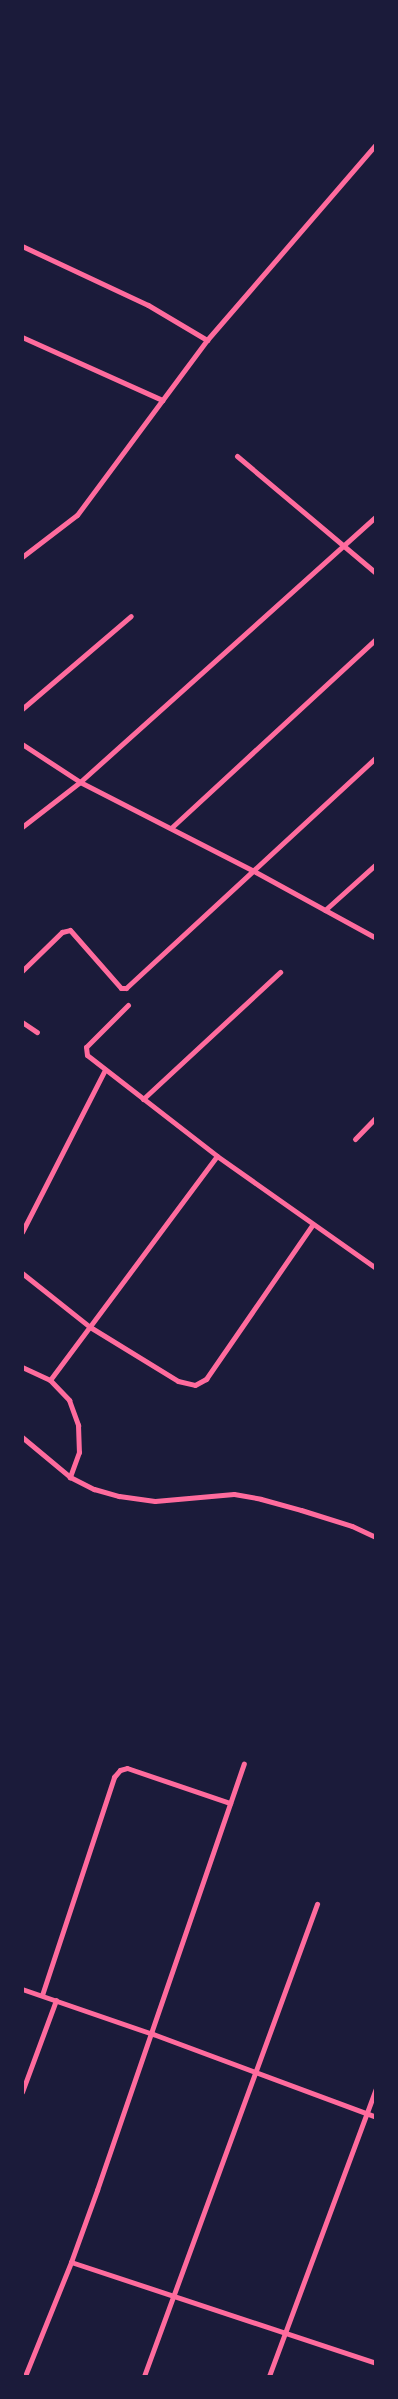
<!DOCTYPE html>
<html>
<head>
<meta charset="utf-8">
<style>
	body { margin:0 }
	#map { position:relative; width:398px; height:2399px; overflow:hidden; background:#1b1b3a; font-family:"Exo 2",sans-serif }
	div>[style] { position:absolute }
	.minor>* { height:5px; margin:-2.5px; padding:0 2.5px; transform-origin:2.5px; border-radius:2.5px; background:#ff6b9d }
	span { translate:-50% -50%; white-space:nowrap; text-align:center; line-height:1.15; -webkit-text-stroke:5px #1b1b3a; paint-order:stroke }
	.frame { position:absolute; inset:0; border:24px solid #1b1b3a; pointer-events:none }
</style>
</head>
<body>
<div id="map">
	<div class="minor">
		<div style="left:22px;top:246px;width:139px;rotate:25.1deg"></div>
		<div style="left:148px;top:305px;width:69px;rotate:30.7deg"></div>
		<div style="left:22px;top:337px;width:154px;rotate:24.2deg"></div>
		<div style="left:237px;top:456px;width:182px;rotate:40.1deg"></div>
		<div style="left:22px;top:557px;width:69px;rotate:-37.4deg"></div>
		<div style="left:77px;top:515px;width:218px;rotate:-53.4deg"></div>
		<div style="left:207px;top:340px;width:259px;rotate:-49.2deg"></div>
		<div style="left:22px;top:709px;width:143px;rotate:-40.5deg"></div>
		<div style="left:22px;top:744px;width:69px;rotate:33.2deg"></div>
		<div style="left:80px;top:782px;width:193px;rotate:27.1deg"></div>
		<div style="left:252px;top:870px;width:141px;rotate:28.7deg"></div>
		<div style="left:22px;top:827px;width:73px;rotate:-37.8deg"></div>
		<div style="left:80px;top:782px;width:398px;rotate:-41.9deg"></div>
		<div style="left:171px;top:828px;width:279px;rotate:-42.7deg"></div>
		<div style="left:325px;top:910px;width:69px;rotate:-42deg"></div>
		<div style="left:22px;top:971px;width:56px;rotate:-44.3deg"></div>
		<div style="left:62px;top:932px;width:8px;rotate:-14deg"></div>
		<div style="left:70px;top:930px;width:77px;rotate:48.7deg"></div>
		<div style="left:121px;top:988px;width:5px"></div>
		<div style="left:126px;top:988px;width:340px;rotate:-42.7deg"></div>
		<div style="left:128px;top:1005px;width:59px;rotate:135deg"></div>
		<div style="left:86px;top:1047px;width:8px;rotate:83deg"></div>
		<div style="left:87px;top:1055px;width:165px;rotate:37.8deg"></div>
		<div style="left:217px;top:1156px;width:194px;rotate:35.2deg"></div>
		<div style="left:22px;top:1022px;width:18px;rotate:34deg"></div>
		<div style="left:143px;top:1099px;width:187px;rotate:-42.8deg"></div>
		<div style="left:355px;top:1139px;width:30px;rotate:-46deg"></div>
		<div style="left:22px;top:1232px;width:182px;rotate:-62.9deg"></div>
		<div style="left:22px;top:1273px;width:87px;rotate:38.5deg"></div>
		<div style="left:90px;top:1327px;width:103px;rotate:31.5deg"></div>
		<div style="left:178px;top:1381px;width:17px;rotate:13deg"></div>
		<div style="left:195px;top:1385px;width:13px;rotate:-29deg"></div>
		<div style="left:206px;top:1379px;width:188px;rotate:-55.4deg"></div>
		<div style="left:22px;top:1367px;width:31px;rotate:25deg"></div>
		<div style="left:50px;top:1380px;width:28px;rotate:46deg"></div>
		<div style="left:69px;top:1400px;width:27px;rotate:70deg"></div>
		<div style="left:78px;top:1425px;width:27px;rotate:88deg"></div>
		<div style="left:79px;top:1452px;width:27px;rotate:110deg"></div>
		<div style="left:50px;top:1380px;width:279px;rotate:-53.3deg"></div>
		<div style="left:22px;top:1437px;width:62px;rotate:39.8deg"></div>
		<div style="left:70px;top:1477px;width:27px;rotate:27deg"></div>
		<div style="left:94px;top:1489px;width:26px;rotate:16deg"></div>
		<div style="left:119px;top:1496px;width:36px;rotate:8deg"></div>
		<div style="left:155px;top:1501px;width:79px;rotate:-5.1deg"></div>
		<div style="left:234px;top:1494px;width:27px;rotate:10deg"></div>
		<div style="left:261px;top:1499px;width:41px;rotate:15.4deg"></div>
		<div style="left:301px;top:1510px;width:53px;rotate:17.4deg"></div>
		<div style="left:352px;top:1526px;width:26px;rotate:25deg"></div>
		<div style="left:22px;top:1989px;width:139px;rotate:19deg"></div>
		<div style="left:153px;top:2034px;width:238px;rotate:20.4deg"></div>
		<div style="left:42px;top:1995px;width:230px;rotate:-71.7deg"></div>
		<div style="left:114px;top:1777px;width:9px;rotate:-49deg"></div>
		<div style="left:120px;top:1770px;width:7px;rotate:-16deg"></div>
		<div style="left:127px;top:1768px;width:109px;rotate:18.8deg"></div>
		<div style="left:22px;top:2092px;width:98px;rotate:-69.7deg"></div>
		<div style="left:71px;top:2262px;width:321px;rotate:18.3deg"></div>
		<div style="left:25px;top:2376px;width:123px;rotate:-68deg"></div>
		<div style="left:71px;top:2262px;width:77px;rotate:-70.1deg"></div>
		<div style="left:97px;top:2190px;width:451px;rotate:-71deg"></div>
		<div style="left:144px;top:2376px;width:503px;rotate:-69.87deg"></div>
		<div style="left:269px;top:2376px;width:306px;rotate:-69.6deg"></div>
	</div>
	<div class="frame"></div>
</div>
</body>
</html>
